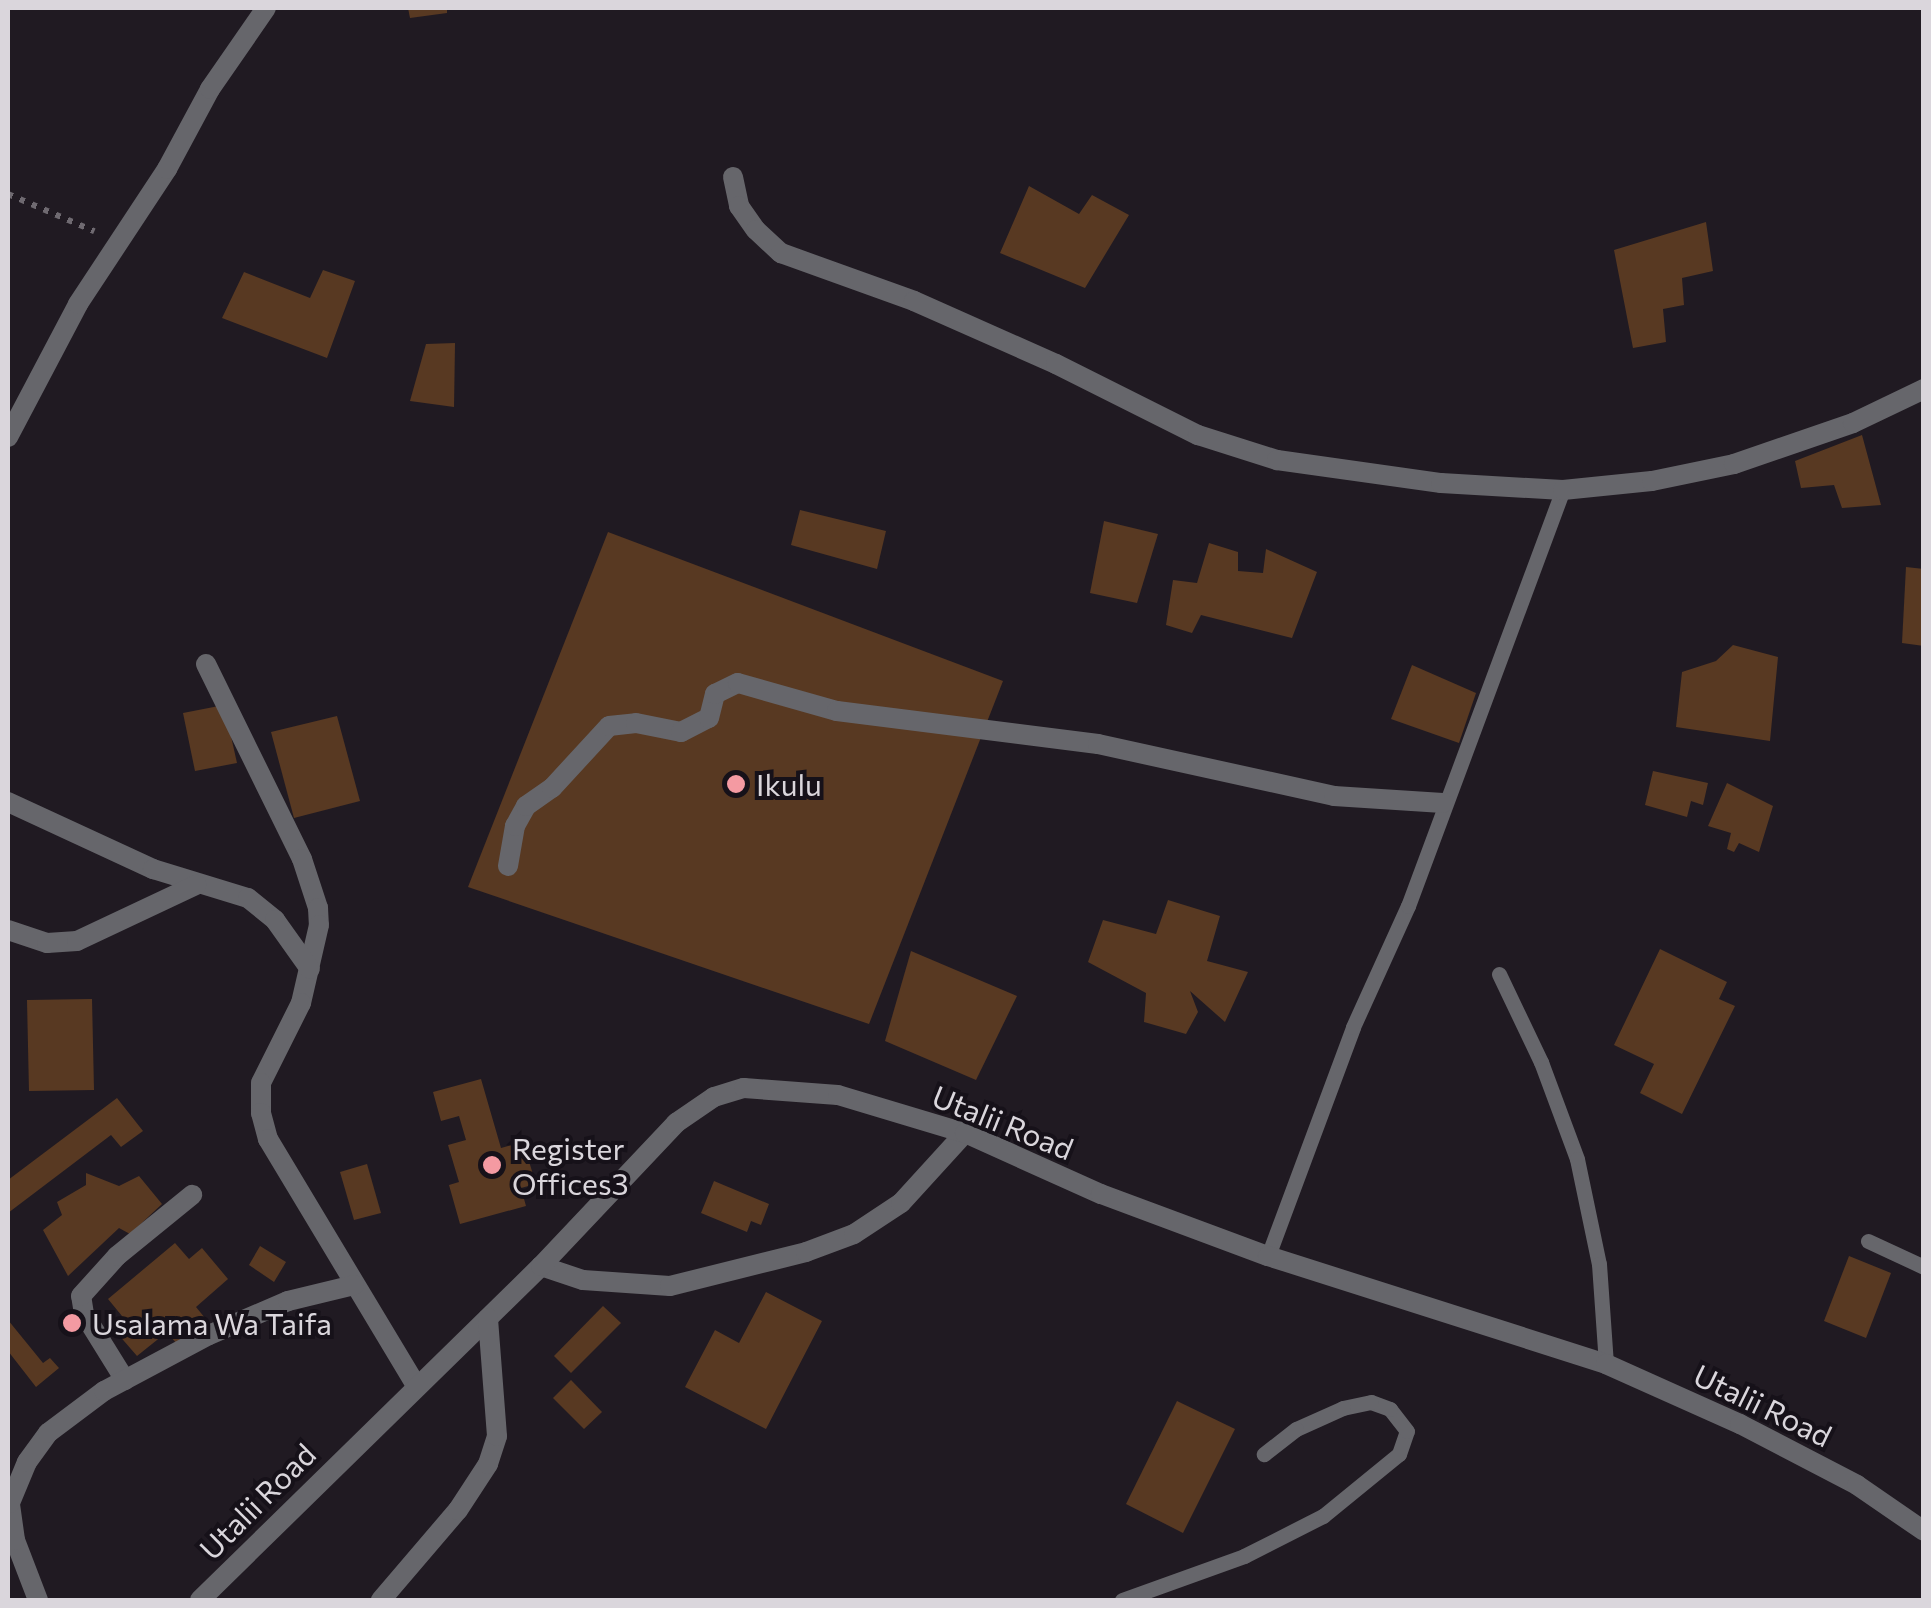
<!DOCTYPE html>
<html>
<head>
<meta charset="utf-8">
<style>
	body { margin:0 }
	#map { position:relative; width:1931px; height:1608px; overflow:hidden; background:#201a22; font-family:Commissioner,sans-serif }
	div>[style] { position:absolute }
	.building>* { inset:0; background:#583922 }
	.path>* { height:6px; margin-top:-3px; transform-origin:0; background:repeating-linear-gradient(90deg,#6f6a71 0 5px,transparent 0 13px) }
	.service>* { height:15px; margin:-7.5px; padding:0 7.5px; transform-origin:7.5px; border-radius:7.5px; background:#66666b }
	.minor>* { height:20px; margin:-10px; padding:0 10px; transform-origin:10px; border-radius:10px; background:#66666b }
	.dots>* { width:28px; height:28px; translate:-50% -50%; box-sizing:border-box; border:5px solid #161119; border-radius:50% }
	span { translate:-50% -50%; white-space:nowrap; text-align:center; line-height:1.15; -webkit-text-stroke:8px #161119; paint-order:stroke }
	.poi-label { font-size:30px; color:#dad6dc }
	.left { translate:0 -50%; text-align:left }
	.street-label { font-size:30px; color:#dad6dc }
	.frame { position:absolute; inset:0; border:10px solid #dad6dc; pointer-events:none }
</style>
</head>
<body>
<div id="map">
	<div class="building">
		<div style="clip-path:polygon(408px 8px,447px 8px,447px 13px,410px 18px)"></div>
		<div style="clip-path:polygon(1029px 186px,1079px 214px,1092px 195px,1129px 215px,1085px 288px,1000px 253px)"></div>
		<div style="clip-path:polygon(1706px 222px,1713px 271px,1682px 278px,1684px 305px,1663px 309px,1666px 342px,1633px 348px,1614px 250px)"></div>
		<div style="clip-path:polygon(323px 270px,355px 281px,327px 358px,222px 318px,244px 272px,310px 298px)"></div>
		<div style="clip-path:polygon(455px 343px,454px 407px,410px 401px,426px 344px)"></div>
		<div style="clip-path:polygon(1862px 435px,1881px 505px,1842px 508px,1834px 485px,1801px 488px,1795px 461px)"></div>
		<div style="clip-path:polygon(800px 510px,886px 531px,877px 569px,791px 545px)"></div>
		<div style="clip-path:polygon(1104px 521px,1158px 534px,1137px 603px,1090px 593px)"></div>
		<div style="clip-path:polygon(608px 532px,1003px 681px,869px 1024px,468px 887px)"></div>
		<div style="clip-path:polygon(1209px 543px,1238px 552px,1238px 571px,1263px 573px,1266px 549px,1317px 572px,1292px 638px,1201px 615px,1192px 633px,1166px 625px,1173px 580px,1197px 583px)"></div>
		<div style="clip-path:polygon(1906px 567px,1924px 569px,1924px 646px,1902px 643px)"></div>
		<div style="clip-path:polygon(1733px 645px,1778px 657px,1770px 741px,1676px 727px,1682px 672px,1716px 661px)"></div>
		<div style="clip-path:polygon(1412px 665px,1476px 693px,1459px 743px,1391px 719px)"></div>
		<div style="clip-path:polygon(224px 705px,237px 763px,195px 771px,183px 713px)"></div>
		<div style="clip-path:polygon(337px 716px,360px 801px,294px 818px,271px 732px)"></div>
		<div style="clip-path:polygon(1653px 771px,1708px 783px,1703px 805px,1691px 801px,1687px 817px,1645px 805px)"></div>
		<div style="clip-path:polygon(1727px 783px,1773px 806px,1759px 852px,1739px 843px,1734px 852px,1727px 849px,1731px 833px,1708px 826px)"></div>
		<div style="clip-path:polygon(1168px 900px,1220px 916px,1207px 961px,1248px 972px,1225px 1022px,1190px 991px,1198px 1012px,1186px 1034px,1144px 1022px,1146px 993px,1088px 962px,1103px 920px,1156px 934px)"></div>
		<div style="clip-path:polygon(1660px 949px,1727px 982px,1719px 999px,1735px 1006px,1682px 1114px,1640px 1093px,1654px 1064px,1614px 1045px)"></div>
		<div style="clip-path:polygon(911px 951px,1017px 996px,976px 1080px,885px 1041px)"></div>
		<div style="clip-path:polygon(92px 999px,94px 1090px,29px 1091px,27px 1000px)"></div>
		<div style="clip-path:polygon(481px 1079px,501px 1148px,523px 1142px,536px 1184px,521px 1188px,526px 1206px,460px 1224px,449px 1185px,459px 1182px,448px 1145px,466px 1140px,459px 1116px,441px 1121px,433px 1092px)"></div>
		<div style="clip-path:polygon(117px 1098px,143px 1131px,121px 1147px,111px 1135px,8px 1213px,8px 1180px)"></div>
		<div style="clip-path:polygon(367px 1164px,381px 1213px,354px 1220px,340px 1172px)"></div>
		<div style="clip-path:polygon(86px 1173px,119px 1186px,139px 1176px,162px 1204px,130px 1234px,119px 1228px,68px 1276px,43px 1230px,62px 1215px,57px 1202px,86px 1185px)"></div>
		<div style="clip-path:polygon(714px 1181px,769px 1204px,761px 1225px,751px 1221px,747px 1232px,701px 1213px)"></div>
		<div style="clip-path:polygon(175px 1243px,189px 1259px,202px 1248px,228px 1279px,196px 1307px,205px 1318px,176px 1343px,167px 1332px,137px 1356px,111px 1326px,122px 1316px,108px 1299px)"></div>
		<div style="clip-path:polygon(260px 1246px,286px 1262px,274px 1282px,249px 1265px)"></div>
		<div style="clip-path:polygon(1849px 1256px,1891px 1273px,1866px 1338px,1824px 1321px)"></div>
		<div style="clip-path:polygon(766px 1292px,822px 1321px,766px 1429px,685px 1387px,715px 1330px,739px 1343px)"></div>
		<div style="clip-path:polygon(603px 1306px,621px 1323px,571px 1373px,554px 1356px)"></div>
		<div style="clip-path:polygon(8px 1320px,43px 1363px,50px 1358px,59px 1368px,36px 1387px,8px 1351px)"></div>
		<div style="clip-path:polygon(571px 1380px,602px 1412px,584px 1429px,553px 1398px)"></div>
		<div style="clip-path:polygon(1177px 1401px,1235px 1429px,1183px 1533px,1126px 1504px)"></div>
	</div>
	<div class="path">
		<div style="left:8px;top:194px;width:94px;rotate:23.3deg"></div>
	</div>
	<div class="service">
		<div style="left:1499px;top:974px;width:98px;rotate:64.5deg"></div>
		<div style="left:1541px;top:1062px;width:103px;rotate:69.6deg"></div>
		<div style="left:1577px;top:1159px;width:107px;rotate:78.2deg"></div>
		<div style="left:1599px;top:1264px;width:100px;rotate:86deg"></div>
		<div style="left:1868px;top:1241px;width:62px;rotate:24.9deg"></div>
		<div style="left:1268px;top:1256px;width:244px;rotate:-69.6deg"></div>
		<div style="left:1353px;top:1027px;width:133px;rotate:-65.6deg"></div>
		<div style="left:1408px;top:906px;width:444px;rotate:-69.6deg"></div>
		<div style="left:1122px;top:1600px;width:130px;rotate:-19.8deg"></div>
		<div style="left:1244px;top:1556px;width:89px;rotate:-26.9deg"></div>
		<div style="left:1323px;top:1516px;width:98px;rotate:-39.2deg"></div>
		<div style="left:1399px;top:1454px;width:24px;rotate:-71deg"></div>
		<div style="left:1407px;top:1431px;width:28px;rotate:-128deg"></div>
		<div style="left:1390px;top:1409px;width:20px;rotate:-160deg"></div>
		<div style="left:1371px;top:1402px;width:29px;rotate:168deg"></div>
		<div style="left:1343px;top:1408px;width:51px;rotate:155.9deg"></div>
		<div style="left:1296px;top:1429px;width:41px;rotate:142deg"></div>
	</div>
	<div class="minor">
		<div style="left:733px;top:177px;width:30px;rotate:78deg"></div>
		<div style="left:739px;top:206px;width:29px;rotate:55deg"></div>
		<div style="left:756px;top:230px;width:34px;rotate:43deg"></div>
		<div style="left:781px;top:253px;width:141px;rotate:19.8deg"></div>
		<div style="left:914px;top:301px;width:155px;rotate:23.9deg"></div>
		<div style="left:1056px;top:364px;width:159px;rotate:26.6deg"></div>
		<div style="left:1198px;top:435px;width:83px;rotate:17.6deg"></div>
		<div style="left:1277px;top:460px;width:166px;rotate:8deg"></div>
		<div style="left:1441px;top:483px;width:122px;rotate:3.3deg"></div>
		<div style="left:1563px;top:490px;width:89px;rotate:-5.8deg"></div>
		<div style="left:1652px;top:481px;width:84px;rotate:-11.7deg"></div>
		<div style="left:1734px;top:464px;width:126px;rotate:-19deg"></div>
		<div style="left:1853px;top:423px;width:79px;rotate:-25.6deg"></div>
		<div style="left:8px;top:437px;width:150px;rotate:-62.2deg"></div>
		<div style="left:78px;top:304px;width:162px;rotate:-56.6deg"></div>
		<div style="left:167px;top:169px;width:91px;rotate:-61.7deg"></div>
		<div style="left:210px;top:89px;width:98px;rotate:-55.3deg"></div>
		<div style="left:206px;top:664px;width:217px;rotate:63.8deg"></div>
		<div style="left:302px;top:859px;width:52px;rotate:71.9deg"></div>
		<div style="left:318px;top:908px;width:17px;rotate:87deg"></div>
		<div style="left:319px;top:925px;width:80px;rotate:103deg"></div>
		<div style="left:301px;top:1003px;width:89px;rotate:116.6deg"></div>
		<div style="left:261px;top:1083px;width:30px;rotate:90deg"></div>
		<div style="left:261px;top:1113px;width:27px;rotate:75deg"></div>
		<div style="left:268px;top:1139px;width:287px;rotate:59deg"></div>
		<div style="left:8px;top:802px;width:160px;rotate:24.8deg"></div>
		<div style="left:153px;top:869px;width:99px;rotate:17deg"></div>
		<div style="left:248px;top:898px;width:35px;rotate:39deg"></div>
		<div style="left:275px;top:920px;width:60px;rotate:54.5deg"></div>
		<div style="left:508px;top:866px;width:41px;rotate:-80.1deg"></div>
		<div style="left:515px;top:826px;width:23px;rotate:-61deg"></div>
		<div style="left:526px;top:806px;width:32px;rotate:-35deg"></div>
		<div style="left:552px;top:788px;width:84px;rotate:-47.4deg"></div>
		<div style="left:609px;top:726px;width:27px;rotate:-6deg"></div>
		<div style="left:636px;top:723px;width:46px;rotate:11.3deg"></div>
		<div style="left:681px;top:732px;width:31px;rotate:-27deg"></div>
		<div style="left:709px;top:718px;width:25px;rotate:-76deg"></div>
		<div style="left:715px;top:694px;width:25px;rotate:-26deg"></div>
		<div style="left:738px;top:683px;width:103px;rotate:15.8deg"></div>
		<div style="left:837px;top:711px;width:263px;rotate:7.2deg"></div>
		<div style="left:1098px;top:744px;width:242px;rotate:12.4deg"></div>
		<div style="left:1334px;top:796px;width:109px;rotate:3.7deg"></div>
		<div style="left:8px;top:930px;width:41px;rotate:18.4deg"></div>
		<div style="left:47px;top:943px;width:30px;rotate:-4deg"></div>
		<div style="left:77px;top:941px;width:132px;rotate:-25.2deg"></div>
		<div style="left:541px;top:1266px;width:44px;rotate:18.4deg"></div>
		<div style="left:583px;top:1280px;width:87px;rotate:3.9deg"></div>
		<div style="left:670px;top:1286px;width:140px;rotate:-14deg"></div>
		<div style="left:806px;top:1252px;width:51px;rotate:-20.6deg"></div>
		<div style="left:854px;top:1234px;width:56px;rotate:-33.4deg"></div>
		<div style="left:901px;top:1203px;width:95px;rotate:-47.6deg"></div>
		<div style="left:125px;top:1380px;width:78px;rotate:-121.8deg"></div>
		<div style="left:84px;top:1314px;width:18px;rotate:-99deg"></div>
		<div style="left:81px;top:1296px;width:54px;rotate:-48deg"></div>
		<div style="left:117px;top:1256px;width:97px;rotate:-39.1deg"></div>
		<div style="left:38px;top:1600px;width:64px;rotate:-111deg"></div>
		<div style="left:15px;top:1540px;width:37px;rotate:-98deg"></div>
		<div style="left:10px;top:1503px;width:44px;rotate:-67.5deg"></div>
		<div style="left:27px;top:1462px;width:36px;rotate:-54deg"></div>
		<div style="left:48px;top:1433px;width:70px;rotate:-36.9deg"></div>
		<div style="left:104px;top:1391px;width:119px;rotate:-28.1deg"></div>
		<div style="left:209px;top:1335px;width:86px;rotate:-23.3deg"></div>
		<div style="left:288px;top:1301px;width:68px;rotate:-13.6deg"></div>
		<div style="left:200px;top:1600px;width:477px;rotate:-44.4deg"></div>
		<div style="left:541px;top:1266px;width:197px;rotate:-46.6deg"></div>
		<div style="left:676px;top:1123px;width:46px;rotate:-34.4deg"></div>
		<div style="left:714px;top:1097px;width:31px;rotate:-17deg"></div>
		<div style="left:744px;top:1088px;width:94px;rotate:4.3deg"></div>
		<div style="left:838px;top:1095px;width:133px;rotate:16.7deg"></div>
		<div style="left:965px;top:1133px;width:149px;rotate:24.2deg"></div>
		<div style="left:1101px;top:1194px;width:178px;rotate:20.4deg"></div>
		<div style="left:1268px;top:1256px;width:355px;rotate:17.7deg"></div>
		<div style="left:1606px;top:1364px;width:147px;rotate:24.1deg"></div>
		<div style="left:1740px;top:1424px;width:132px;rotate:27.5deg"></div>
		<div style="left:1857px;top:1485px;width:81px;rotate:34.5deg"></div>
		<div style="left:381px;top:1600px;width:118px;rotate:-49.5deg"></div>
		<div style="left:458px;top:1510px;width:55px;rotate:-56.9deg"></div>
		<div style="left:488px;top:1464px;width:29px;rotate:-72deg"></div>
		<div style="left:497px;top:1436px;width:118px;rotate:-94.4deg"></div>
	</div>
	<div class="dots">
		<div style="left:736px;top:784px;background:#f49aa2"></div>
		<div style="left:492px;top:1165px;background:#f49aa2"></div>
		<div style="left:72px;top:1323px;background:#f49aa2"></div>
	</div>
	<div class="poi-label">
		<span class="left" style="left:756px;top:784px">Ikulu</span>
		<span class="left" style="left:512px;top:1165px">Register<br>Offices3</span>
		<span class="left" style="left:92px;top:1323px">Usalama Wa Taifa</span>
	</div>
	<div class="street-label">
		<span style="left:1003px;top:1122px;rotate:22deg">Utalii Road</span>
		<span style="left:1763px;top:1405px;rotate:26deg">Utalii Road</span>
		<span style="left:257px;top:1501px;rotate:-45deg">Utalii Road</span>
	</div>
	<div class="frame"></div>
</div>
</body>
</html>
